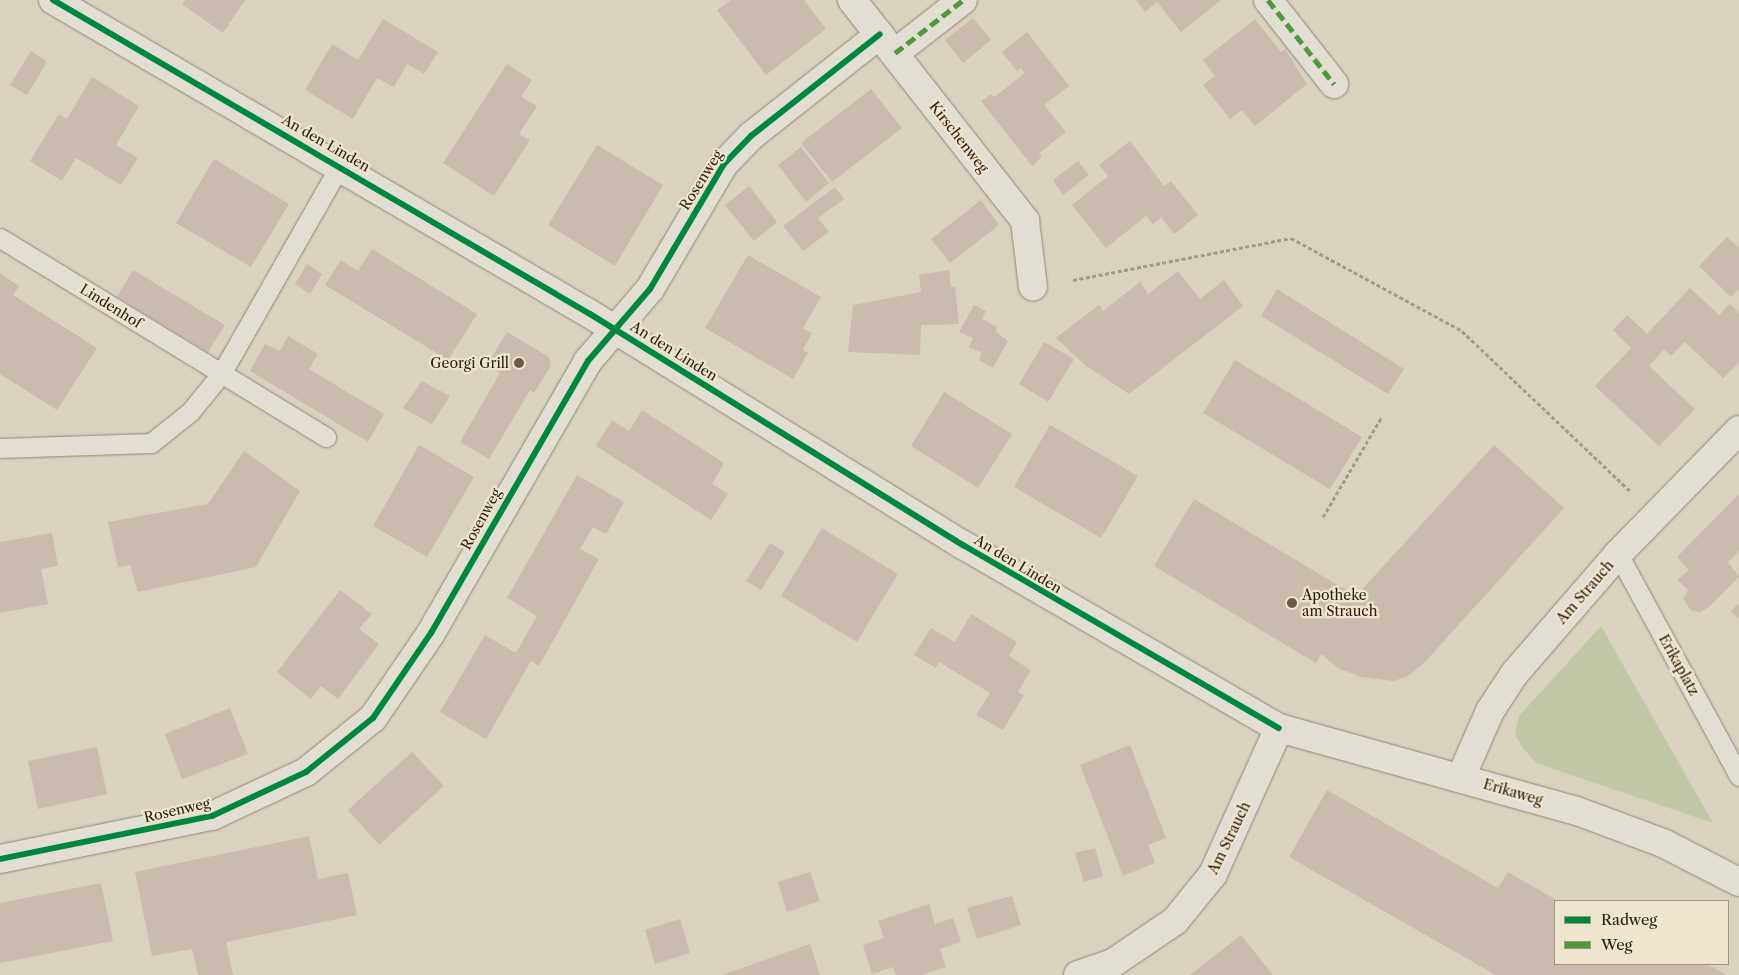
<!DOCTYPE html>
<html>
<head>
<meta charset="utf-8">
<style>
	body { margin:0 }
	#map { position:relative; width:1739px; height:975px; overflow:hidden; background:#d9d2be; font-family:"Libre Caslon Text",serif }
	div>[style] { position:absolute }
	.green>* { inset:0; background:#c2c8a5 }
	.building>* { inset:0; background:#c9bcae }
	.path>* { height:3px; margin-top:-1.5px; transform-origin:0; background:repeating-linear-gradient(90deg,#a09b92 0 4px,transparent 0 6.5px) }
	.roads { filter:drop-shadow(0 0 1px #8d867a) drop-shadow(0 0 1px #8d867a) }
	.service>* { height:19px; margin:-9.5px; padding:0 9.5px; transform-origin:9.5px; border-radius:9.5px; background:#e2ded4 }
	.minor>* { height:28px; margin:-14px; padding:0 14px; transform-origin:14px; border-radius:14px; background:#e2ded4 }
	.quiet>* { height:5px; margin-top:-2.5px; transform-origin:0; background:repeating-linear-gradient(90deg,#4f993b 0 10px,transparent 0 15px) }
	.cycleway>* { height:6px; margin:-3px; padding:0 3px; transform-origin:3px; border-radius:3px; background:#00873e }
	.dots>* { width:14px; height:14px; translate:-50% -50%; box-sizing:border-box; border:2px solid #eee5cd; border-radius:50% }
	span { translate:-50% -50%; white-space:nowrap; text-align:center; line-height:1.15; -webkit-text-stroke:4.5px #eee5cd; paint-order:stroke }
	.street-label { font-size:14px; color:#2c1a0d }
	.poi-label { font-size:14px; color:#2c1a0d }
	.right { translate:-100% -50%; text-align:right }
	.left { translate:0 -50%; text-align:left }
	.legend { position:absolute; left:1554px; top:900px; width:175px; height:65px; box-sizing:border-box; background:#eee5cd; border:1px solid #a09480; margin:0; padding:6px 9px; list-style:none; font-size:15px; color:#2c1a0d }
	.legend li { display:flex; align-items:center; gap:10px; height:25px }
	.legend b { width:25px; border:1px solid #a09480 }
</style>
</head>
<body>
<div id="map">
	<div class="green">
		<div style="clip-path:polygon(1601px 626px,1713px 823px,1536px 763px,1523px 748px,1515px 734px,1519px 716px)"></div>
	</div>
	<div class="building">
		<div style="clip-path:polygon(185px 0,245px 0,223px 33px,182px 4px)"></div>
		<div style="clip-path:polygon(731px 0,804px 0,826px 29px,766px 75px,717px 10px)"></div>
		<div style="clip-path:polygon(1136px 0,1221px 0,1181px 32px,1157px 2px,1145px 12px)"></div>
		<div style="clip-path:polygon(973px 18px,991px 40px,963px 63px,945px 40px)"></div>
		<div style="clip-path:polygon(383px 19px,438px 52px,424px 74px,407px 64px,394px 87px,377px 78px,353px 119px,305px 90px,332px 44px,358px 60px)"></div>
		<div style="clip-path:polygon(1255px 19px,1281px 52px,1285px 49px,1307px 84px,1255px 126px,1242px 110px,1230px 119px,1203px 85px,1215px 76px,1203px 60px)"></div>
		<div style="clip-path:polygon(1027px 32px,1069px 86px,1044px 105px,1066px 132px,1039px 153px,1042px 157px,1032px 166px,981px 101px,991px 94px,994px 97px,1025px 73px,1021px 68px,1017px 71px,1002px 52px)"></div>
		<div style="clip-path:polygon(31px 51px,47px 62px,27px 95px,10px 85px)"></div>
		<div style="clip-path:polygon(507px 64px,532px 80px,521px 97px,537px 106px,519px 134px,530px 140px,494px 196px,443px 163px)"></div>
		<div style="clip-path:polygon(92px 77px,139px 106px,116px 145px,138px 158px,121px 185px,76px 158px,62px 181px,30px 161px,59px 114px,67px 119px)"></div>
		<div style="clip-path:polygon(871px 89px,902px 128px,832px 182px,801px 143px)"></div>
		<div style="clip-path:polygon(1130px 141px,1164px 186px,1171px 181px,1198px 215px,1174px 234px,1161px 217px,1153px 224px,1146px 216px,1106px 248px,1072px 205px,1108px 176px,1099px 165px)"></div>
		<div style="clip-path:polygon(597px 145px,663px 185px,615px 266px,548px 225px)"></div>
		<div style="clip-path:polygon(801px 147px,829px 183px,806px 202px,778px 165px)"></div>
		<div style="clip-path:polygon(214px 159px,289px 204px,251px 267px,176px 223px)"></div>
		<div style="clip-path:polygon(1078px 161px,1089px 175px,1063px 195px,1053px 180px)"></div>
		<div style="clip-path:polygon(749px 186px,777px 222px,754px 241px,725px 205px)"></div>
		<div style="clip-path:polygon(835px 187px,844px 199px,818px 218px,829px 232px,803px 251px,783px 226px)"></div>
		<div style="clip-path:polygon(981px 200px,999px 225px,950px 263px,931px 239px)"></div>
		<div style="clip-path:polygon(1727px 237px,1739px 248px,1739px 289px,1731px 297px,1699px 266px)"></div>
		<div style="clip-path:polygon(372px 249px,477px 314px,448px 360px,325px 285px,341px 260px,358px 271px)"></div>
		<div style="clip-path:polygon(748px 255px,821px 297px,803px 328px,812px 333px,803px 350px,808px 353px,793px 379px,705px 328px)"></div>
		<div style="clip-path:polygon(307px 264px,322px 274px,310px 294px,295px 284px)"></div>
		<div style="clip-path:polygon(133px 270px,225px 325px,208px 352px,117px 297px)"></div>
		<div style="clip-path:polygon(949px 270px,951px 287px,955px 286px,959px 324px,921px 325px,920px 355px,848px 352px,853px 305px,921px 292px,919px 275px)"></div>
		<div style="clip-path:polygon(1178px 271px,1200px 299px,1224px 280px,1243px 306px,1129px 394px,1085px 365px,1056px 338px,1099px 305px,1103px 311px,1140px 282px,1148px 294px)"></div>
		<div style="clip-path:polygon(0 273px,19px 286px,13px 295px,97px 348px,57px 410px,0 374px)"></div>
		<div style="clip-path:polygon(1690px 288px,1719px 315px,1730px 304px,1739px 313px,1739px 362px,1723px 378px,1685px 342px,1671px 356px,1664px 349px,1649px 366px,1695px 409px,1659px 446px,1595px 386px,1631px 348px,1613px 330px,1627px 315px,1647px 334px)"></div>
		<div style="clip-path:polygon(1277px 289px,1404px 369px,1388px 394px,1261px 316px)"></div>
		<div style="clip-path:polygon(974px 305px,986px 311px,982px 319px,997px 327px,996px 332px,1008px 341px,993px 368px,979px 360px,982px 353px,969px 347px,973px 338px,959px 332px)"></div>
		<div style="clip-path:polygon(507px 332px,549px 357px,551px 366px,534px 393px,530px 390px,489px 459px,460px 442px,500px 373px,487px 365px)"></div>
		<div style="clip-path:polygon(288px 336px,318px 354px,309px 369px,384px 414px,368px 442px,250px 371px,265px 344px,280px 351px)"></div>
		<div style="clip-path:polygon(1044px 342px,1074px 359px,1048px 402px,1019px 384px)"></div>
		<div style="clip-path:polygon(1235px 360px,1362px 437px,1330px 489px,1203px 413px)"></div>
		<div style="clip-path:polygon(422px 381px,450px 396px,432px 424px,403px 408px)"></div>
		<div style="clip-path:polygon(944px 392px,1012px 434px,978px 488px,911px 446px)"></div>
		<div style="clip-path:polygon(642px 410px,724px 463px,712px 484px,728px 494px,711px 520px,596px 446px,612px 420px,629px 431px)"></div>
		<div style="clip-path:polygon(1050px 425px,1138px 476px,1101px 538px,1014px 487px)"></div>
		<div style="clip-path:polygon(419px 445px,474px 477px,427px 557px,373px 526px)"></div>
		<div style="clip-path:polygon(1494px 445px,1564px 508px,1425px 662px,1408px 676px,1394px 681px,1361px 677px,1338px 668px,1321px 654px,1316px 663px,1154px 566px,1194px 499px,1356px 596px)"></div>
		<div style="clip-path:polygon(244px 451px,300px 491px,256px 567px,138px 592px,130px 565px,118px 567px,108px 522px,208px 504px)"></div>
		<div style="clip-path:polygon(577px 475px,624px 502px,606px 534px,593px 527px,580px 549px,599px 559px,539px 666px,531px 661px,486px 739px,440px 712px,485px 635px,516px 653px,537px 616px,507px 598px)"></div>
		<div style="clip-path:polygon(1739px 494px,1739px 551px,1728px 562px,1739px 577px,1709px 607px,1700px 612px,1690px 610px,1683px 598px,1688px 590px,1677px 580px,1689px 570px,1677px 557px)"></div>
		<div style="clip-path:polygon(822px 528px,898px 574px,857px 642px,781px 596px)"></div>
		<div style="clip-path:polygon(52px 533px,58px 566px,41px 569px,48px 604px,0 613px,0 542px)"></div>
		<div style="clip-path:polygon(770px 543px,785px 552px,761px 590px,746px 581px)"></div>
		<div style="clip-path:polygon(340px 590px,372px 614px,359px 629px,379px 644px,338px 699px,321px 686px,311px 699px,277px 672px)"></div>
		<div style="clip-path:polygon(1739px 603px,1739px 619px,1731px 611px)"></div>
		<div style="clip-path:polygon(971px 614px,1017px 642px,1009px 656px,1031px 670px,1018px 692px,1024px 695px,1003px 730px,976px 715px,990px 693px,939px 662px,936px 668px,914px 655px,931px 628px,955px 642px)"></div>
		<div style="clip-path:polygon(230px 708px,248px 754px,182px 779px,165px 734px)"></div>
		<div style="clip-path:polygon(1130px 745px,1166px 838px,1148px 845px,1155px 863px,1123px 876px,1080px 765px)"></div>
		<div style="clip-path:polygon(97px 747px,107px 794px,38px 809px,28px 761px)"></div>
		<div style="clip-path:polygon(412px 752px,444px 786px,379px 845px,348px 810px)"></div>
		<div style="clip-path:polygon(1327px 790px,1498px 888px,1508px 872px,1558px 901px,1555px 901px,1555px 964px,1707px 964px,1727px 975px,1496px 975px,1289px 857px)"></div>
		<div style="clip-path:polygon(309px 836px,318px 879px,348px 873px,357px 915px,226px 942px,233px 975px,198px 975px,192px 949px,152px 956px,135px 872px)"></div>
		<div style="clip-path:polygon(1095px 848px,1103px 876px,1084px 882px,1075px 853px)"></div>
		<div style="clip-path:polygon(810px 872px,820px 901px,787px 912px,778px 882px)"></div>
		<div style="clip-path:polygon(101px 883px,113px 941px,0 963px,0 903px)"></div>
		<div style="clip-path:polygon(1012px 896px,1021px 925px,977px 939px,967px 908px)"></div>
		<div style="clip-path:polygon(929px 904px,935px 924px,953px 918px,961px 942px,940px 949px,946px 967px,921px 975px,896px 975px,893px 967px,872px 974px,863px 945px,884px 938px,878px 921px)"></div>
		<div style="clip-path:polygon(680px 919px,690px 953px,655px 964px,645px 930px)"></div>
		<div style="clip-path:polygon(1241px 935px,1273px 975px,1190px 975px)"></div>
		<div style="clip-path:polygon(810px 944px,820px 975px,722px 975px)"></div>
	</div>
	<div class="path">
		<div style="left:1073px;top:280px;width:222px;rotate:-10.9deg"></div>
		<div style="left:1291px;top:238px;width:195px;rotate:28.5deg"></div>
		<div style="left:1462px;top:331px;width:233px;rotate:43.6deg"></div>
		<div style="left:1323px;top:517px;width:115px;rotate:-59.6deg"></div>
	</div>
	<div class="roads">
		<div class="service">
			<div style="left:0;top:238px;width:382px;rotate:31.4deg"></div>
			<div style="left:0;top:448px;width:151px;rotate:-1.9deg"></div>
			<div style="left:151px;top:443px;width:50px;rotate:-38.5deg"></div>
			<div style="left:190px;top:412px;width:49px;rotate:-50.8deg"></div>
			<div style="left:221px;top:374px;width:241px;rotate:-60.3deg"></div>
			<div style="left:1618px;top:554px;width:253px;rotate:61.4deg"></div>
		</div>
		<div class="minor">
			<div style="left:53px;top:0;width:622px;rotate:30.32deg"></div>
			<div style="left:590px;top:314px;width:439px;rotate:31.8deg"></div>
			<div style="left:963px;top:545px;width:365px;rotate:30.1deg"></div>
			<div style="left:1279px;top:728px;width:309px;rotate:15.6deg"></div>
			<div style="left:1577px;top:811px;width:92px;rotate:20.4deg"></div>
			<div style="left:1663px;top:843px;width:85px;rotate:27.2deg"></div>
			<div style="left:852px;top:0;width:281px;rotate:51.9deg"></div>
			<div style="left:1025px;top:221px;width:66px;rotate:83.1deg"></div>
			<div style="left:1268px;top:0;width:107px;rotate:51.8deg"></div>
			<div style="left:895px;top:53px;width:86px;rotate:-37.9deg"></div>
			<div style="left:1461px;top:777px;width:72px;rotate:-66.3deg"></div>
			<div style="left:1490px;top:711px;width:45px;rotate:-56.7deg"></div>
			<div style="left:1515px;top:673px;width:157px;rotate:-49.1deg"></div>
			<div style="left:1618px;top:554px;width:173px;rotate:-45.7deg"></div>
			<div style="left:0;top:859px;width:216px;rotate:-11.5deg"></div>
			<div style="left:212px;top:816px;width:104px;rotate:-25.1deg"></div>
			<div style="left:306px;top:772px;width:86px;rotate:-38.9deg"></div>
			<div style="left:373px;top:718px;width:103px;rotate:-55.7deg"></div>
			<div style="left:431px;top:633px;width:314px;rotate:-60deg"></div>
			<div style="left:588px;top:361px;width:95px;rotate:-49.3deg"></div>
			<div style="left:650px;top:289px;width:145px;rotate:-59.4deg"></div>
			<div style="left:724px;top:164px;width:39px;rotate:-46deg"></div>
			<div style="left:751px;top:136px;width:164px;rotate:-38.3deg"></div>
			<div style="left:1078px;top:975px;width:37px;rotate:-19deg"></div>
			<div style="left:1113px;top:963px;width:75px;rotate:-34.1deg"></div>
			<div style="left:1175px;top:921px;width:60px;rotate:-51deg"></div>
			<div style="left:1213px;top:874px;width:160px;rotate:-65.7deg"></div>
		</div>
	</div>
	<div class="quiet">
		<div style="left:1268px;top:0;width:107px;rotate:51.8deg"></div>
		<div style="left:895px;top:53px;width:86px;rotate:-37.9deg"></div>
	</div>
	<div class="cycleway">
		<div style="left:53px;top:0;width:622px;rotate:30.32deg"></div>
		<div style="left:590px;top:314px;width:439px;rotate:31.8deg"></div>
		<div style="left:963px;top:545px;width:365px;rotate:30.1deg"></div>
		<div style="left:0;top:859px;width:216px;rotate:-11.5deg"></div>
		<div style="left:212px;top:816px;width:104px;rotate:-25.1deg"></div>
		<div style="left:306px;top:772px;width:86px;rotate:-38.9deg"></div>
		<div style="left:373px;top:718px;width:103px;rotate:-55.7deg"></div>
		<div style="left:431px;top:633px;width:314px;rotate:-60deg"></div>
		<div style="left:588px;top:361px;width:95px;rotate:-49.3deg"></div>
		<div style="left:650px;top:289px;width:145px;rotate:-59.4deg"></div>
		<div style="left:724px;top:164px;width:39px;rotate:-46deg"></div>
		<div style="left:751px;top:136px;width:164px;rotate:-38.3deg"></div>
	</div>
	<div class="dots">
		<div style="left:519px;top:363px;background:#695a4b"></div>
		<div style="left:1292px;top:603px;background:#695a4b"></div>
	</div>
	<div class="street-label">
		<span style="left:959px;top:137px;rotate:52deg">Kirschenweg</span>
		<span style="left:326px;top:143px;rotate:30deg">An den Linden</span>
		<span style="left:701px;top:180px;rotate:-58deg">Rosenweg</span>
		<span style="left:111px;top:306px;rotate:32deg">Lindenhof</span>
		<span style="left:674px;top:351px;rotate:32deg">An den Linden</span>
		<span style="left:481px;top:519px;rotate:-61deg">Rosenweg</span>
		<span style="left:1018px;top:564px;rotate:31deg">An den Linden</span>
		<span style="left:1585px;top:592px;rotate:-49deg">Am Strauch</span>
		<span style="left:1679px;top:665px;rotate:61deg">Erikaplatz</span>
		<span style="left:1513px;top:792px;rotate:16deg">Erikaweg</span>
		<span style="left:177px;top:810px;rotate:-13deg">Rosenweg</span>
		<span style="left:1229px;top:838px;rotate:-64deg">Am Strauch</span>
	</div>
	<div class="poi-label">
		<span class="right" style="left:509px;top:363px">Georgi Grill</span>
		<span class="left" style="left:1302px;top:603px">Apotheke<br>am Strauch</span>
	</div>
	<ul class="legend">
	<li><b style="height:6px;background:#00873e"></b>Radweg</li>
	<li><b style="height:6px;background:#4f993b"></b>Weg</li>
	</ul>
</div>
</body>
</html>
